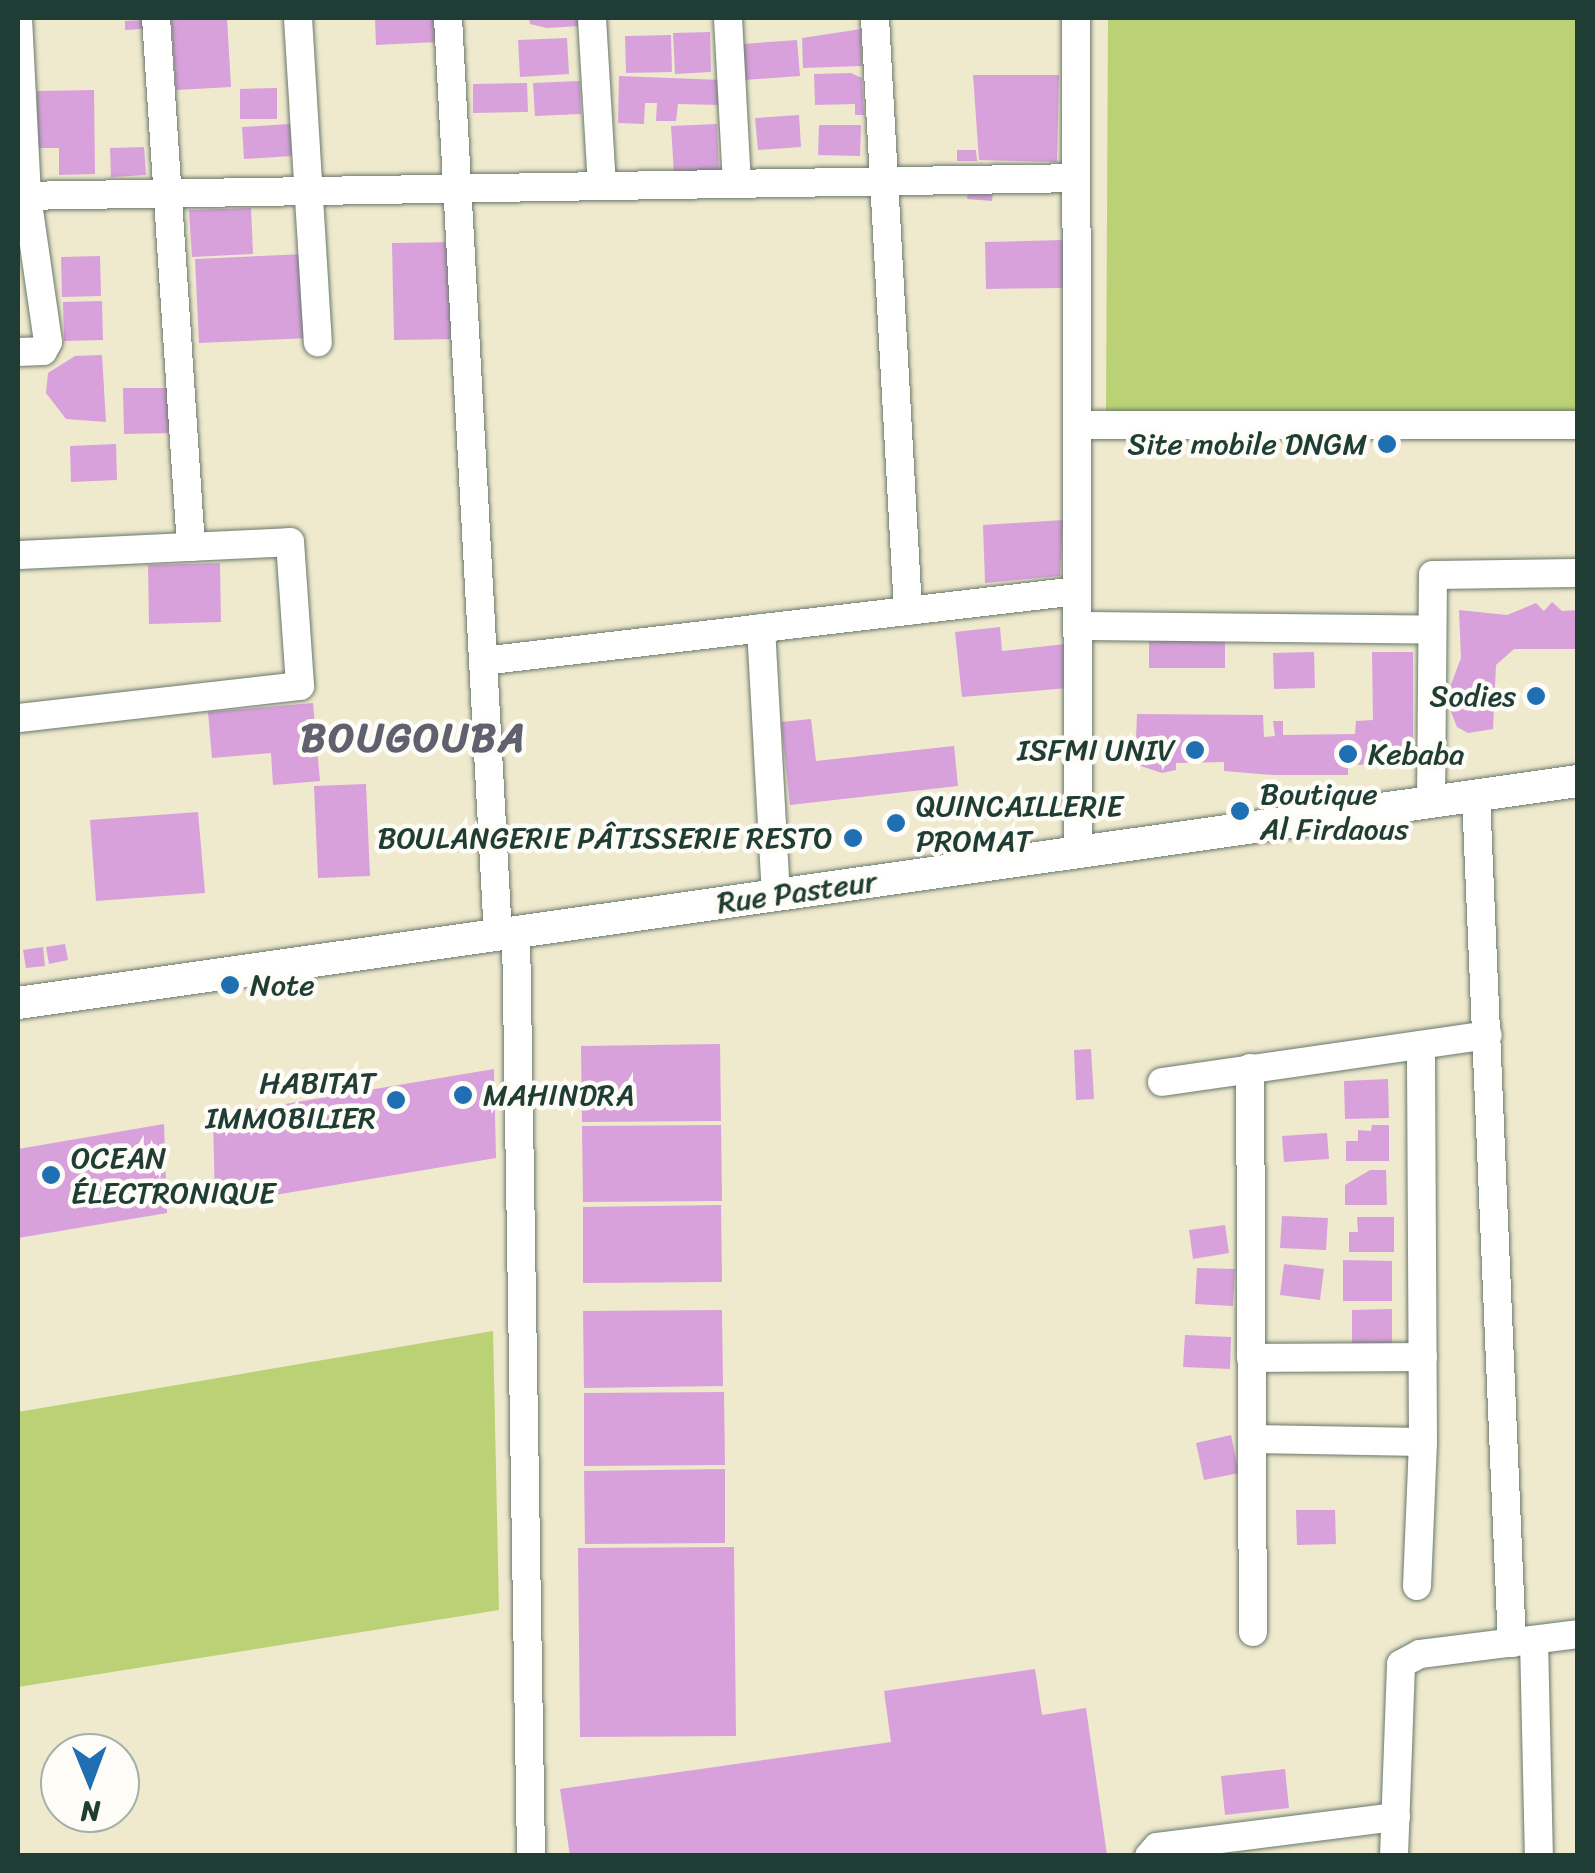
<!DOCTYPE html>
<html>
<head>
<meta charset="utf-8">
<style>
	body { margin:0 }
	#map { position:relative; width:1595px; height:1873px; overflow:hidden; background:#efe9ce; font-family:Sriracha,sans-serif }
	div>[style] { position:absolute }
	.green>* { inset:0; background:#bbd175 }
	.building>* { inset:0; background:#d8a1dc }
	.roads { filter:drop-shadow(0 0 2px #68796a) drop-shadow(0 0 2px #68796a) }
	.minor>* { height:28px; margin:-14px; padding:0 14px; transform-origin:14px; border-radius:14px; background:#fff }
	.major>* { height:32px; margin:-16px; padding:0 16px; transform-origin:16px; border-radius:16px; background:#fff }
	.dots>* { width:28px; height:28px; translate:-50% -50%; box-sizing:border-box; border:5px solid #fdfcf7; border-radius:50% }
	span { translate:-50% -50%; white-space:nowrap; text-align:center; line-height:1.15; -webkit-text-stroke:9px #fdfcf7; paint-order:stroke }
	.poi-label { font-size:30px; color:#1f3d34 }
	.right { translate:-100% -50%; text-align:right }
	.left { translate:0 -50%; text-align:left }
	.street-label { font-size:30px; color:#1f3d34 }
	.district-label { font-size:40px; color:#60606f; font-weight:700; letter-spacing:2.5px }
	.frame { position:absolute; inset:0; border:20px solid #1f3d34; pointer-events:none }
	.north { position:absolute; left:40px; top:1733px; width:100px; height:100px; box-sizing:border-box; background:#fdfcf7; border:2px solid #a4b0a9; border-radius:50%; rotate:179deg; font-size:28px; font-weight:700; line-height:40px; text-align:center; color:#1f3d34 }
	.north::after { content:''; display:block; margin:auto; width:35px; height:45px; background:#1f6fb2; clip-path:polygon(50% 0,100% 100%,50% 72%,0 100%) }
</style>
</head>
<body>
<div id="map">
	<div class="green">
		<div style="clip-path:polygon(1108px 18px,1577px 18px,1577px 415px,1106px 414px)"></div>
		<div style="clip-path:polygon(493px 1331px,499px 1610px,18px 1687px,18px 1412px)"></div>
	</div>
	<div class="building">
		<div style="clip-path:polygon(171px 18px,227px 18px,231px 87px,176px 90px)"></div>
		<div style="clip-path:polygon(375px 18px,437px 18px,438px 42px,376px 45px)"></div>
		<div style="clip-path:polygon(529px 18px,578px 18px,579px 26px,547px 28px,530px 24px)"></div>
		<div style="clip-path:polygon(143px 20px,143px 29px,125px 30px,125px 21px)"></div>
		<div style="clip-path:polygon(861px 29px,862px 66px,803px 68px,802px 38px)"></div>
		<div style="clip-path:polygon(710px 32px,711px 72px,675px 74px,673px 33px)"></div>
		<div style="clip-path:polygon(671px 35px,672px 72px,626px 73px,625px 36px)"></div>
		<div style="clip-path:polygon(567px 38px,569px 74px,520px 77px,518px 40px)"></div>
		<div style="clip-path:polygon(797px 40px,800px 76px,745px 80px,742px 44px)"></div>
		<div style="clip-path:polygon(851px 73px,862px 78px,864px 115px,855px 115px,855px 104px,815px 105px,814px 74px)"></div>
		<div style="clip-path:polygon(973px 75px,1059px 75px,1057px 162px,979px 160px)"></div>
		<div style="clip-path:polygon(619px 76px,722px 80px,721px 105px,678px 104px,676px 121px,656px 121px,657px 103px,645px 103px,644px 124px,618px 123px)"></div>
		<div style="clip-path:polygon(580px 81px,581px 114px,535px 116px,533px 83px)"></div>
		<div style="clip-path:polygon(527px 83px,528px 112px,473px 113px,473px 84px)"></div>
		<div style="clip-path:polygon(277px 88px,277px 119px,240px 119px,240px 89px)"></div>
		<div style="clip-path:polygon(94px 90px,95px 174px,59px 175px,59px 148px,37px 148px,37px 91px)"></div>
		<div style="clip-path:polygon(799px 115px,801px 147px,758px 150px,755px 118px)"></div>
		<div style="clip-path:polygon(290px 124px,292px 156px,244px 159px,242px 127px)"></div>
		<div style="clip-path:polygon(717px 124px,719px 172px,674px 174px,671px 126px)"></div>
		<div style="clip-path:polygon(819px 125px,861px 125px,860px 156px,818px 155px)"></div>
		<div style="clip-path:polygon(144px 147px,146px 175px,111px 177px,110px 148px)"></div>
		<div style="clip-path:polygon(957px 150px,976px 150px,977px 161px,957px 161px)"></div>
		<div style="clip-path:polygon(968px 190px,993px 192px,992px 201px,967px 199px)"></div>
		<div style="clip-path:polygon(251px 208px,253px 254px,192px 257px,189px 210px)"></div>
		<div style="clip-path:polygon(1063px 240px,1064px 288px,986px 289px,985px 242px)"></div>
		<div style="clip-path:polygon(456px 242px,457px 339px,394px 340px,392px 243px)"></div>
		<div style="clip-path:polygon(305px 254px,308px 338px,199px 343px,195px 259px)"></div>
		<div style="clip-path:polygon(100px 256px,101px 296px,62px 297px,61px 257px)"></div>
		<div style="clip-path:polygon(102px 301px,103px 340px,64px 341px,63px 302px)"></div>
		<div style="clip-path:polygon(102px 355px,106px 422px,66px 419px,46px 393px,48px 373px,75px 356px)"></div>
		<div style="clip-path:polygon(123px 388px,173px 388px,173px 433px,124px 434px)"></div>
		<div style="clip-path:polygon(116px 444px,117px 480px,71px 482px,70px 446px)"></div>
		<div style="clip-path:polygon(1063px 520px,1060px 576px,985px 583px,983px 525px)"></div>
		<div style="clip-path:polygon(220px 563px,221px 622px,149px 624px,148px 565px)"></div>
		<div style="clip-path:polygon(1552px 602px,1562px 611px,1578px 610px,1578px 649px,1514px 649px,1496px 665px,1493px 729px,1468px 733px,1457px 727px,1448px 704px,1457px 697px,1450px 687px,1461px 658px,1459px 610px,1507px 615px,1536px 603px,1544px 611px)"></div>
		<div style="clip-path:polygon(1000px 627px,1002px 651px,1065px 644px,1068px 688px,962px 697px,955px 632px)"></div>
		<div style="clip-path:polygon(1149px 634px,1225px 634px,1225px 668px,1149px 668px)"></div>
		<div style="clip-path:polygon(1314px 652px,1315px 688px,1274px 689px,1273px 653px)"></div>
		<div style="clip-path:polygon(1372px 652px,1413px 652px,1413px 764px,1348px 765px,1348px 775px,1273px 775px,1224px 771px,1224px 762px,1176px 763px,1176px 770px,1162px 773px,1135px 764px,1137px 714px,1263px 715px,1264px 737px,1275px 736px,1273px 721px,1283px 721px,1283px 735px,1355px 734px,1356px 721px,1373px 720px)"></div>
		<div style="clip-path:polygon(313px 703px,320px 781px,273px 785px,271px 753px,212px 758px,208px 712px)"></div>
		<div style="clip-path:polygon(811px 719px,816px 761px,954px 746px,958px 786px,790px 805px,781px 722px)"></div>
		<div style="clip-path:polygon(366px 784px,370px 876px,318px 878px,314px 786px)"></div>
		<div style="clip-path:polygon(198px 812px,205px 893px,96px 901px,90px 820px)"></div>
		<div style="clip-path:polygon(65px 944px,68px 960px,49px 964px,46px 947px)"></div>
		<div style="clip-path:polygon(43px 947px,45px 966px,26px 968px,23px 950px)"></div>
		<div style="clip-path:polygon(720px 1044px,721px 1121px,582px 1122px,581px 1046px)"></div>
		<div style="clip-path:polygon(1091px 1049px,1094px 1099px,1076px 1100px,1074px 1050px)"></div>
		<div style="clip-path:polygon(494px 1069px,496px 1158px,215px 1205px,213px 1116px)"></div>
		<div style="clip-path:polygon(1388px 1079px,1389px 1118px,1345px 1119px,1344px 1081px)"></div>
		<div style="clip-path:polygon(164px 1124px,167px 1213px,18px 1238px,18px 1149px)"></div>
		<div style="clip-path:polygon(721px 1125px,722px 1201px,583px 1202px,582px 1126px)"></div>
		<div style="clip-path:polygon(1372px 1125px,1389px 1125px,1389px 1161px,1346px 1161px,1346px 1141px,1358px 1141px,1358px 1130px,1371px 1131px)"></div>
		<div style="clip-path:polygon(1327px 1133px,1329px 1159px,1284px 1162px,1282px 1136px)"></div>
		<div style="clip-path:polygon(1370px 1170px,1386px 1170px,1387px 1205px,1345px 1205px,1345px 1185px)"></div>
		<div style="clip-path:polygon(721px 1205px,722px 1282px,583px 1283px,583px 1207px)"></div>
		<div style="clip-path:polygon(1282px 1216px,1328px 1218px,1326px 1250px,1280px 1248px)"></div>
		<div style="clip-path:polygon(1357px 1217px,1394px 1217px,1394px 1252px,1349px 1252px,1349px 1232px,1358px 1232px)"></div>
		<div style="clip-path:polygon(1225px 1225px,1229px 1253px,1193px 1259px,1189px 1230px)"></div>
		<div style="clip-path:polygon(1343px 1260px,1392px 1261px,1392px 1301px,1343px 1301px)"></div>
		<div style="clip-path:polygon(1284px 1264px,1324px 1269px,1320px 1300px,1280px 1295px)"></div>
		<div style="clip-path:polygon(1197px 1268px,1235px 1269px,1233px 1306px,1195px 1304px)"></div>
		<div style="clip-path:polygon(1392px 1309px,1392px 1344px,1352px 1344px,1352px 1310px)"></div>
		<div style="clip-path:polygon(722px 1310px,723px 1386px,584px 1388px,583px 1311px)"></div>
		<div style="clip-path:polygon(1185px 1335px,1231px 1337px,1230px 1369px,1183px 1367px)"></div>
		<div style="clip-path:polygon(724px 1392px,725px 1465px,584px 1466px,584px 1393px)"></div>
		<div style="clip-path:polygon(1231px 1435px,1239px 1473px,1204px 1480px,1196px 1443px)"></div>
		<div style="clip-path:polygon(725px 1469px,725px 1543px,585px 1544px,584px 1471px)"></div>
		<div style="clip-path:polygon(1296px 1510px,1335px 1510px,1336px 1544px,1297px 1545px)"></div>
		<div style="clip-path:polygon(734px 1547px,736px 1736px,580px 1737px,578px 1548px)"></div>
		<div style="clip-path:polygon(1035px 1669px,1042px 1715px,1086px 1708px,1107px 1855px,570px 1856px,560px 1789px,891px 1742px,884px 1691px)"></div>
		<div style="clip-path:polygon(1285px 1769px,1289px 1808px,1225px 1815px,1221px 1776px)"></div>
	</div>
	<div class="roads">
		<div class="minor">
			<div style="left:156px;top:18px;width:530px;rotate:86.21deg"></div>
			<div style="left:298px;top:18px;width:325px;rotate:86.5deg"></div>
			<div style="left:448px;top:18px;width:918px;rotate:86.88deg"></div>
			<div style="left:592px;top:18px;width:168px;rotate:86.6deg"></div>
			<div style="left:728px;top:18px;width:166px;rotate:86.9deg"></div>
			<div style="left:875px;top:18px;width:594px;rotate:86.81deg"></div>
			<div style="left:1076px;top:18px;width:834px;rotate:89.86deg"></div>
			<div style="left:18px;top:196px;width:1058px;rotate:-0.97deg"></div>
			<div style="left:18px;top:352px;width:25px;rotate:-2deg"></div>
			<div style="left:43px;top:351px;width:10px;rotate:-61deg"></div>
			<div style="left:48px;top:342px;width:148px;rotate:-98.2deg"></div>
			<div style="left:27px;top:196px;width:178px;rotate:-92.9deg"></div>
			<div style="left:1077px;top:425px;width:501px"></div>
			<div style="left:18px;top:555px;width:272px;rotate:-2.7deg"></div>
			<div style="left:290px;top:542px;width:144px;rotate:86deg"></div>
			<div style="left:300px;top:686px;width:284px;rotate:173.5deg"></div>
			<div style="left:1077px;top:626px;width:355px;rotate:0.6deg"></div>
			<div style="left:761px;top:628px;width:267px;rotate:86.8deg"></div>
			<div style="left:483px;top:661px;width:598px;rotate:-6.72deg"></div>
			<div style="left:1476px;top:796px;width:848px;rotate:87.57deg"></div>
			<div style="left:1431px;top:802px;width:227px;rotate:-89.5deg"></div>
			<div style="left:1433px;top:575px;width:145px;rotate:-0.8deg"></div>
			<div style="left:516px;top:932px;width:924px;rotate:89.07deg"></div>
			<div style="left:1250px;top:1068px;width:564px;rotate:89.7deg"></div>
			<div style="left:1162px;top:1082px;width:329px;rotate:-8.2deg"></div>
			<div style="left:1251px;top:1358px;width:172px;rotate:-0.3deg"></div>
			<div style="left:1252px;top:1439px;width:171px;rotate:1deg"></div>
			<div style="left:1417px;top:1586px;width:144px;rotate:-87.6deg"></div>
			<div style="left:1423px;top:1442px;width:397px;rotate:-90.3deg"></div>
			<div style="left:1534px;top:1640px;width:216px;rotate:88.7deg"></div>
			<div style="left:1149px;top:1856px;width:12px;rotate:-48deg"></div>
			<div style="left:1157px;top:1847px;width:241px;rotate:-7.2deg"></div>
			<div style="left:1394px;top:1856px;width:192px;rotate:-87.9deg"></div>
			<div style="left:1401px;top:1664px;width:21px;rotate:-28deg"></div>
			<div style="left:1420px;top:1654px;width:159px;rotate:-7.2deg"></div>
		</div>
		<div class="major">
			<div style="left:18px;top:1003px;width:1576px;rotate:-8.1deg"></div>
		</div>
	</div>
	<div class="dots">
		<div style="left:1387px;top:444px;background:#1f6fb2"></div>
		<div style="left:1536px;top:696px;background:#1f6fb2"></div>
		<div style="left:1195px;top:750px;background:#1f6fb2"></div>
		<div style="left:1348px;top:754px;background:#1f6fb2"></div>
		<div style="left:1240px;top:811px;background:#1f6fb2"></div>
		<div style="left:896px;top:823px;background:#1f6fb2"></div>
		<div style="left:853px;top:838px;background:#1f6fb2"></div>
		<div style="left:230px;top:985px;background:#1f6fb2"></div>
		<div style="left:463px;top:1095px;background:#1f6fb2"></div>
		<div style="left:396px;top:1100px;background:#1f6fb2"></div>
		<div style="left:51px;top:1175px;background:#1f6fb2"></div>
	</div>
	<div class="poi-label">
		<span class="right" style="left:1367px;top:444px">Site mobile DNGM</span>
		<span class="right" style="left:1516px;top:696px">Sodies</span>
		<span class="right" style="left:1175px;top:750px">ISFMI UNIV</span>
		<span class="left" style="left:1368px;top:754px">Kebaba</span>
		<span class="left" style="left:1260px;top:811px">Boutique<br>Al Firdaous</span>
		<span class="left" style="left:916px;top:823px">QUINCAILLERIE<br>PROMAT</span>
		<span class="right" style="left:833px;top:838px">BOULANGERIE PÂTISSERIE RESTO</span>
		<span class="left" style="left:250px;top:985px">Note</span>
		<span class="right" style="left:376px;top:1100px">HABITAT<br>IMMOBILIER</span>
		<span class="left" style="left:483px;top:1095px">MAHINDRA</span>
		<span class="left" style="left:71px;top:1175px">OCEAN<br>ÉLECTRONIQUE</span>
	</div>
	<div class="street-label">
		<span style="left:797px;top:892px;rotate:-8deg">Rue Pasteur</span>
	</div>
	<div class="district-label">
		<span style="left:414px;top:738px">BOUGOUBA</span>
	</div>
	<div class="frame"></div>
	<div class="north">N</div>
</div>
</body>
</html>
